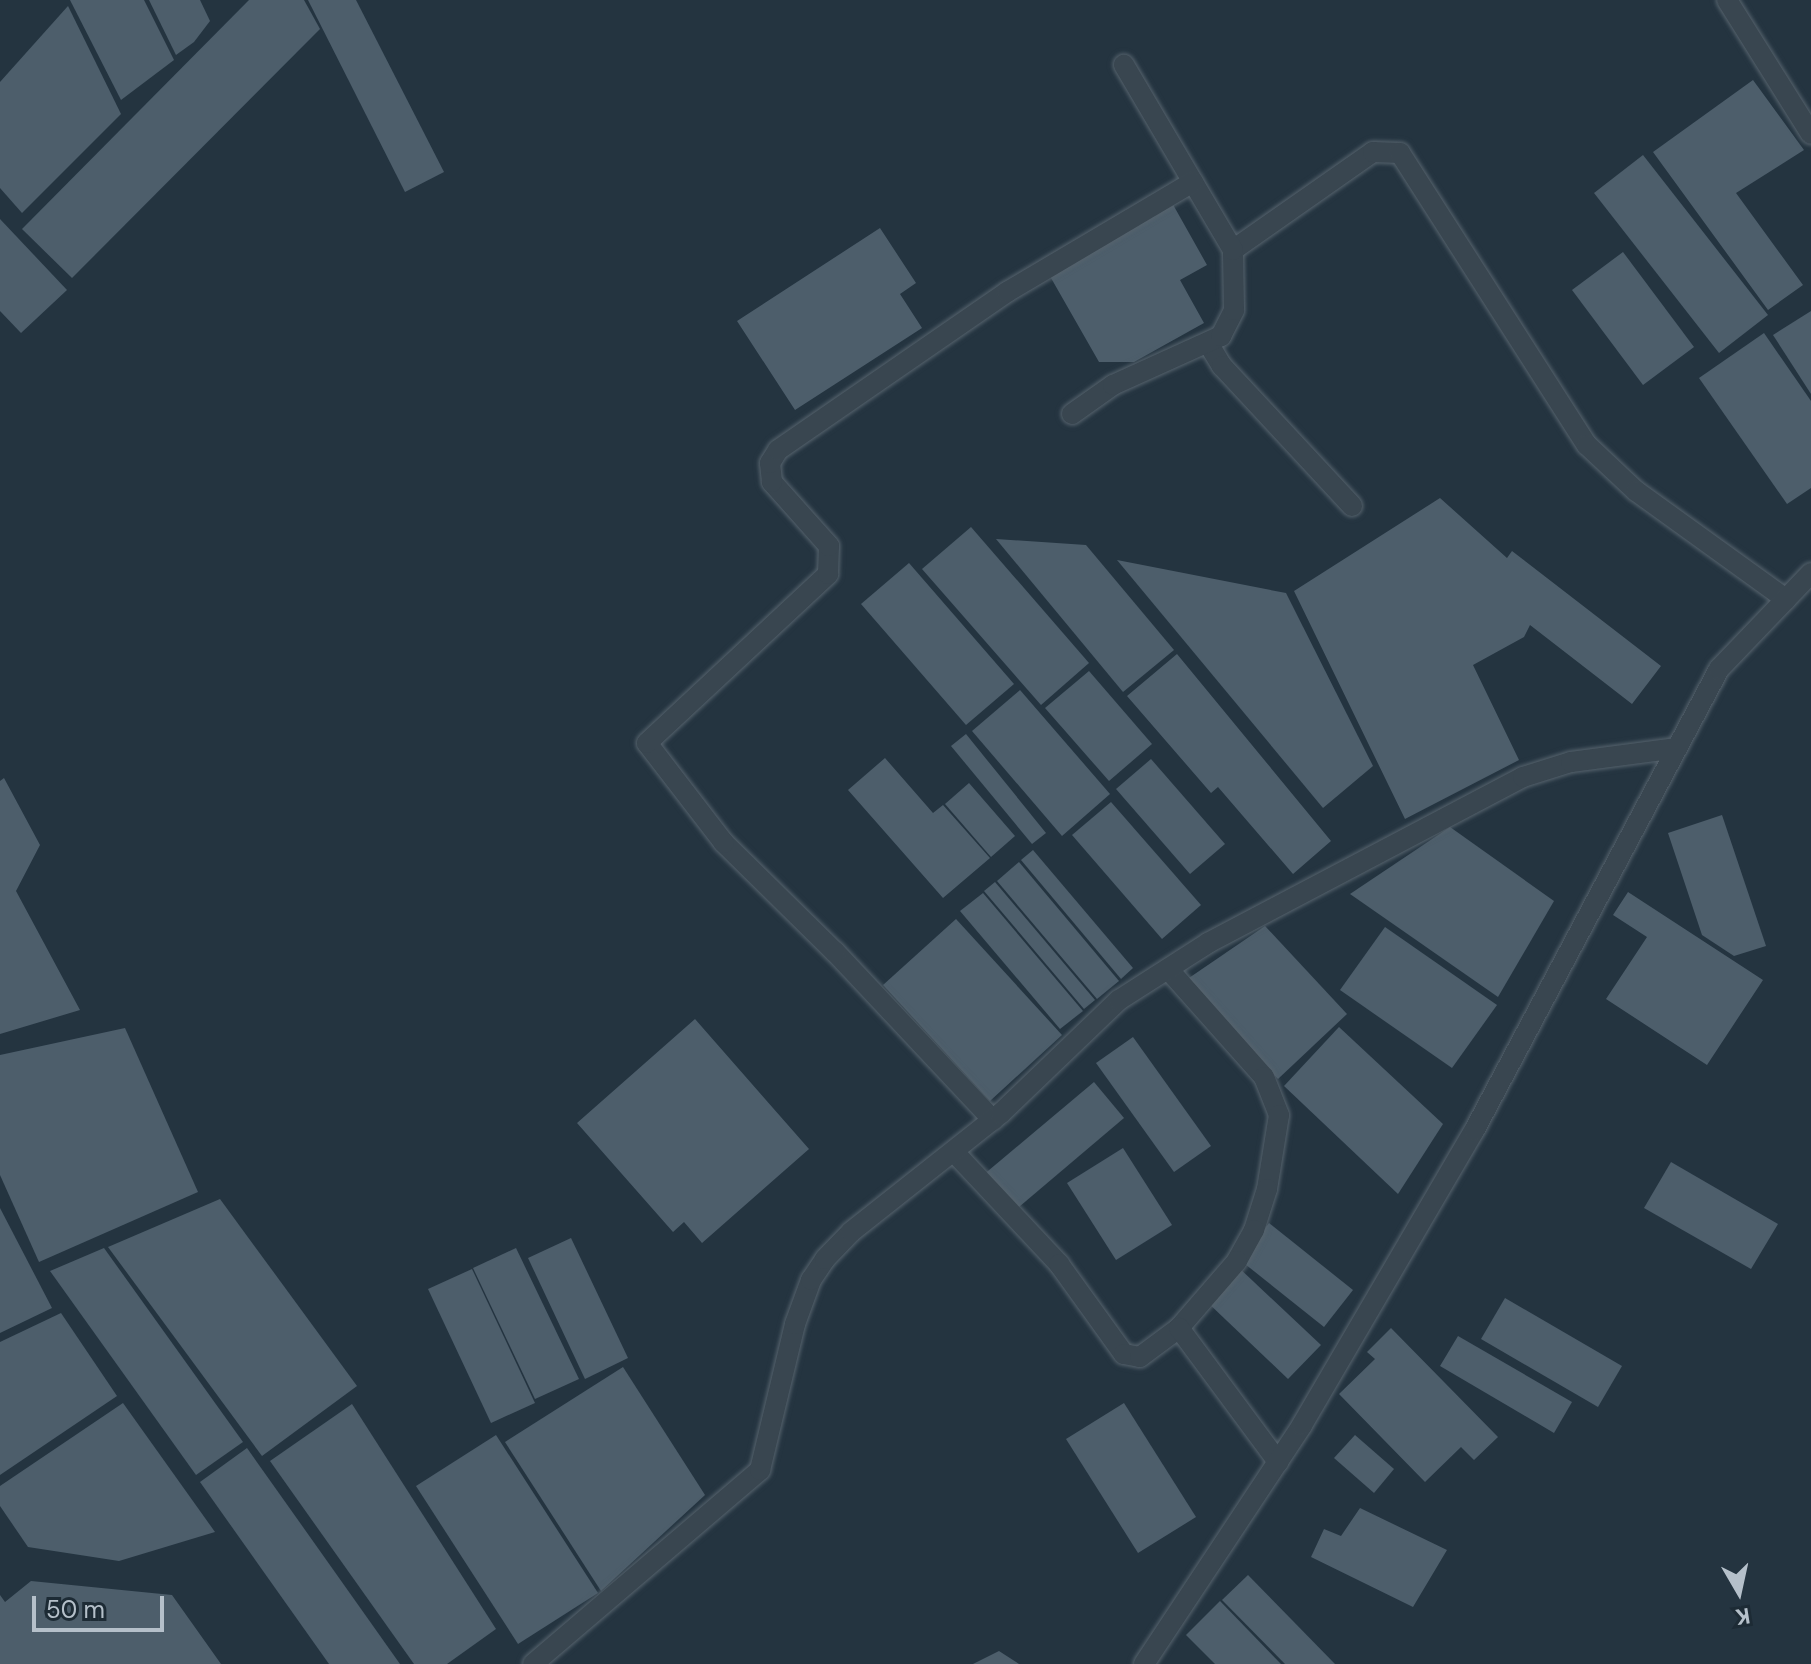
<!DOCTYPE html>
<html>
<head>
<meta charset="utf-8">
<style>
	body { margin:0 }
	#map { position:relative; width:1811px; height:1664px; overflow:hidden; background:#243440; font-family:"DM Sans",sans-serif }
	div>[style] { position:absolute }
	.building>* { inset:0; background:#4d5e6b }
	.roads { filter:drop-shadow(0 0 2px #56636d) drop-shadow(0 0 2px #56636d) }
	.minor>* { height:20px; margin:-10px; padding:0 10px; transform-origin:10px; border-radius:10px; background:#394650 }
	span { translate:-50% -50%; white-space:nowrap; text-align:center; line-height:1.15; -webkit-text-stroke:8px #1d2b35; paint-order:stroke }
	.north { position:absolute; left:1699px; top:1552px; width:80px; height:80px; -webkit-text-stroke:6px #1d2b35; paint-order:stroke; rotate:171deg; font-size:22px; font-weight:700; line-height:32px; text-align:center; color:#b5c0ca }
	.north::after { content:''; display:block; margin:auto; width:28px; height:36px; background:#b5c0ca; clip-path:polygon(50% 0,100% 100%,50% 72%,0 100%) }
	.scale { position:absolute; left:32px; top:1596px; width:132px; height:36px; box-sizing:border-box; border:4px solid #b5c0ca; border-top:0; padding-left:10px; font-size:24px; line-height:28px; white-space:nowrap; color:#b5c0ca; -webkit-text-stroke:6px #1d2b35; paint-order:stroke }
</style>
</head>
<body>
<div id="map">
	<div class="building">
		<div style="clip-path:polygon(70px 0,144px 0,174px 60px,121px 100px)"></div>
		<div style="clip-path:polygon(149px 0,200px 0,210px 21px,194px 42px,176px 55px)"></div>
		<div style="clip-path:polygon(249px 0,304px 0,320px 29px,72px 278px,22px 229px)"></div>
		<div style="clip-path:polygon(308px 0,356px 0,444px 172px,405px 192px)"></div>
		<div style="clip-path:polygon(68px 6px,121px 114px,22px 213px,0 188px,0 82px)"></div>
		<div style="clip-path:polygon(1753px 80px,1804px 150px,1736px 193px,1803px 285px,1768px 310px,1653px 152px)"></div>
		<div style="clip-path:polygon(1643px 155px,1768px 315px,1719px 353px,1594px 193px)"></div>
		<div style="clip-path:polygon(1171px 201px,1207px 265px,1180px 280px,1204px 323px,1134px 362px,1099px 362px,1047px 271px)"></div>
		<div style="clip-path:polygon(0 219px,67px 290px,21px 333px,0 311px)"></div>
		<div style="clip-path:polygon(880px 228px,916px 283px,900px 294px,922px 328px,795px 410px,737px 321px)"></div>
		<div style="clip-path:polygon(1623px 252px,1694px 347px,1643px 385px,1572px 290px)"></div>
		<div style="clip-path:polygon(1811px 311px,1811px 394px,1773px 335px)"></div>
		<div style="clip-path:polygon(1764px 333px,1811px 401px,1811px 488px,1787px 504px,1699px 378px)"></div>
		<div style="clip-path:polygon(1440px 498px,1507px 558px,1512px 551px,1661px 666px,1632px 704px,1530px 625px,1524px 637px,1473px 665px,1519px 760px,1405px 819px,1294px 591px)"></div>
		<div style="clip-path:polygon(971px 527px,1089px 663px,1041px 705px,922px 569px)"></div>
		<div style="clip-path:polygon(996px 539px,1086px 545px,1174px 650px,1123px 692px)"></div>
		<div style="clip-path:polygon(1117px 560px,1286px 593px,1373px 766px,1323px 808px)"></div>
		<div style="clip-path:polygon(909px 563px,1014px 684px,966px 725px,861px 604px)"></div>
		<div style="clip-path:polygon(1177px 654px,1331px 841px,1293px 874px,1218px 787px,1211px 793px,1127px 696px)"></div>
		<div style="clip-path:polygon(1089px 671px,1152px 744px,1109px 781px,1045px 708px)"></div>
		<div style="clip-path:polygon(1020px 690px,1110px 794px,1062px 836px,972px 731px)"></div>
		<div style="clip-path:polygon(966px 734px,1046px 833px,1032px 844px,951px 746px)"></div>
		<div style="clip-path:polygon(885px 758px,933px 813px,943px 805px,990px 858px,943px 898px,848px 790px)"></div>
		<div style="clip-path:polygon(1151px 759px,1225px 844px,1190px 874px,1116px 789px)"></div>
		<div style="clip-path:polygon(4px 778px,40px 845px,16px 891px,80px 1010px,0 1034px,0 781px)"></div>
		<div style="clip-path:polygon(969px 783px,1015px 836px,991px 857px,945px 804px)"></div>
		<div style="clip-path:polygon(1111px 802px,1201px 905px,1162px 939px,1072px 835px)"></div>
		<div style="clip-path:polygon(1722px 815px,1766px 946px,1734px 956px,1702px 935px,1668px 833px)"></div>
		<div style="clip-path:polygon(1450px 827px,1554px 901px,1498px 997px,1350px 894px)"></div>
		<div style="clip-path:polygon(1033px 850px,1133px 968px,1121px 979px,1021px 860px)"></div>
		<div style="clip-path:polygon(1019px 862px,1119px 981px,1097px 999px,997px 881px)"></div>
		<div style="clip-path:polygon(995px 882px,1095px 1000px,1084px 1009px,984px 891px)"></div>
		<div style="clip-path:polygon(1628px 892px,1763px 980px,1707px 1065px,1606px 999px,1647px 937px,1613px 915px)"></div>
		<div style="clip-path:polygon(983px 893px,1083px 1011px,1060px 1029px,960px 911px)"></div>
		<div style="clip-path:polygon(956px 919px,1062px 1035px,990px 1101px,883px 985px)"></div>
		<div style="clip-path:polygon(1265px 926px,1347px 1014px,1278px 1079px,1186px 980px)"></div>
		<div style="clip-path:polygon(1385px 927px,1497px 1005px,1452px 1068px,1340px 990px)"></div>
		<div style="clip-path:polygon(695px 1019px,809px 1149px,702px 1243px,684px 1222px,673px 1232px,577px 1123px)"></div>
		<div style="clip-path:polygon(1339px 1027px,1443px 1124px,1398px 1194px,1284px 1086px)"></div>
		<div style="clip-path:polygon(125px 1028px,198px 1192px,39px 1262px,0 1175px,0 1055px)"></div>
		<div style="clip-path:polygon(1133px 1037px,1211px 1146px,1174px 1172px,1096px 1063px)"></div>
		<div style="clip-path:polygon(1094px 1082px,1124px 1118px,1013px 1212px,982px 1176px)"></div>
		<div style="clip-path:polygon(1123px 1148px,1172px 1225px,1116px 1260px,1067px 1183px)"></div>
		<div style="clip-path:polygon(1671px 1162px,1778px 1224px,1751px 1269px,1644px 1208px)"></div>
		<div style="clip-path:polygon(220px 1199px,357px 1386px,262px 1456px,108px 1247px)"></div>
		<div style="clip-path:polygon(0 1208px,52px 1308px,0 1333px)"></div>
		<div style="clip-path:polygon(1269px 1223px,1353px 1290px,1324px 1327px,1240px 1260px)"></div>
		<div style="clip-path:polygon(571px 1238px,628px 1358px,585px 1379px,528px 1258px)"></div>
		<div style="clip-path:polygon(104px 1248px,243px 1442px,196px 1475px,50px 1271px)"></div>
		<div style="clip-path:polygon(516px 1248px,579px 1379px,535px 1399px,473px 1268px)"></div>
		<div style="clip-path:polygon(1237px 1266px,1321px 1345px,1288px 1379px,1205px 1300px)"></div>
		<div style="clip-path:polygon(472px 1269px,535px 1403px,491px 1423px,428px 1289px)"></div>
		<div style="clip-path:polygon(1505px 1298px,1622px 1366px,1598px 1407px,1481px 1339px)"></div>
		<div style="clip-path:polygon(61px 1313px,117px 1396px,0 1475px,0 1342px)"></div>
		<div style="clip-path:polygon(1391px 1328px,1498px 1437px,1474px 1460px,1461px 1447px,1425px 1482px,1339px 1394px,1375px 1359px,1367px 1352px)"></div>
		<div style="clip-path:polygon(1458px 1336px,1572px 1402px,1554px 1433px,1440px 1366px)"></div>
		<div style="clip-path:polygon(623px 1367px,705px 1495px,601px 1591px,505px 1442px)"></div>
		<div style="clip-path:polygon(123px 1403px,215px 1532px,119px 1561px,28px 1547px,0 1506px,0 1486px)"></div>
		<div style="clip-path:polygon(1124px 1403px,1196px 1517px,1138px 1553px,1066px 1439px)"></div>
		<div style="clip-path:polygon(352px 1404px,496px 1629px,447px 1664px,414px 1664px,270px 1461px)"></div>
		<div style="clip-path:polygon(496px 1435px,598px 1593px,518px 1644px,416px 1486px)"></div>
		<div style="clip-path:polygon(1355px 1435px,1394px 1469px,1374px 1493px,1334px 1458px)"></div>
		<div style="clip-path:polygon(247px 1448px,400px 1664px,329px 1664px,200px 1482px)"></div>
		<div style="clip-path:polygon(1360px 1508px,1447px 1550px,1413px 1607px,1311px 1557px,1324px 1529px,1341px 1536px)"></div>
		<div style="clip-path:polygon(1248px 1575px,1335px 1664px,1285px 1664px,1222px 1600px)"></div>
		<div style="clip-path:polygon(31px 1581px,172px 1595px,221px 1664px,0 1664px,0 1595px,5px 1602px)"></div>
		<div style="clip-path:polygon(1220px 1601px,1281px 1664px,1215px 1664px,1186px 1635px)"></div>
		<div style="clip-path:polygon(999px 1651px,1019px 1664px,973px 1664px)"></div>
	</div>
	<div class="roads">
		<div class="minor">
			<div style="left:1727px;top:0;width:158px;rotate:57.9deg"></div>
			<div style="left:1233px;top:250px;width:171px;rotate:-35deg"></div>
			<div style="left:1373px;top:152px;width:27px;rotate:2deg"></div>
			<div style="left:1400px;top:153px;width:347px;rotate:57.4deg"></div>
			<div style="left:1587px;top:445px;width:67px;rotate:43.2deg"></div>
			<div style="left:1636px;top:491px;width:185px;rotate:35.8deg"></div>
			<div style="left:1208px;top:343px;width:27px;rotate:59deg"></div>
			<div style="left:1222px;top:366px;width:191px;rotate:47.1deg"></div>
			<div style="left:1072px;top:414px;width:50px;rotate:-35.3deg"></div>
			<div style="left:1113px;top:385px;width:119px;rotate:-24.4deg"></div>
			<div style="left:1221px;top:336px;width:29px;rotate:-63deg"></div>
			<div style="left:1234px;top:310px;width:60px;rotate:-91deg"></div>
			<div style="left:1233px;top:250px;width:215px;rotate:-120.5deg"></div>
			<div style="left:1168px;top:969px;width:144px;rotate:48.4deg"></div>
			<div style="left:1264px;top:1077px;width:41px;rotate:68.5deg"></div>
			<div style="left:1279px;top:1115px;width:75px;rotate:99.2deg"></div>
			<div style="left:1267px;top:1189px;width:43px;rotate:107.6deg"></div>
			<div style="left:1254px;top:1230px;width:35px;rotate:119deg"></div>
			<div style="left:1237px;top:1261px;width:89px;rotate:130.9deg"></div>
			<div style="left:993px;top:1120px;width:231px;rotate:-133.2deg"></div>
			<div style="left:835px;top:952px;width:156px;rotate:-135.5deg"></div>
			<div style="left:724px;top:843px;width:126px;rotate:-127.6deg"></div>
			<div style="left:647px;top:743px;width:248px;rotate:-43deg"></div>
			<div style="left:828px;top:574px;width:28px;rotate:-88deg"></div>
			<div style="left:829px;top:546px;width:86px;rotate:-131.7deg"></div>
			<div style="left:772px;top:482px;width:19px;rotate:-96deg"></div>
			<div style="left:770px;top:463px;width:15px;rotate:-58deg"></div>
			<div style="left:778px;top:450px;width:278px;rotate:-34.6deg"></div>
			<div style="left:1007px;top:292px;width:216px;rotate:-30.6deg"></div>
			<div style="left:954px;top:1152px;width:154px;rotate:46.8deg"></div>
			<div style="left:1059px;top:1264px;width:111px;rotate:54.2deg"></div>
			<div style="left:1124px;top:1354px;width:16px;rotate:11deg"></div>
			<div style="left:1140px;top:1357px;width:49px;rotate:-36.6deg"></div>
			<div style="left:1179px;top:1328px;width:167px;rotate:53.5deg"></div>
			<div style="left:533px;top:1664px;width:299px;rotate:-40.5deg"></div>
			<div style="left:760px;top:1470px;width:150px;rotate:-76.5deg"></div>
			<div style="left:795px;top:1324px;width:47px;rotate:-70deg"></div>
			<div style="left:811px;top:1280px;width:25px;rotate:-56deg"></div>
			<div style="left:825px;top:1259px;width:37px;rotate:-46deg"></div>
			<div style="left:851px;top:1232px;width:191px;rotate:-38.4deg"></div>
			<div style="left:1001px;top:1113px;width:163px;rotate:-43.8deg"></div>
			<div style="left:1119px;top:1000px;width:106px;rotate:-32.6deg"></div>
			<div style="left:1208px;top:943px;width:356px;rotate:-27.8deg"></div>
			<div style="left:1523px;top:777px;width:50px;rotate:-17.4deg"></div>
			<div style="left:1571px;top:762px;width:107px;rotate:-7.5deg"></div>
			<div style="left:1144px;top:1664px;width:287px;rotate:-56.5deg"></div>
			<div style="left:1302px;top:1425px;width:341px;rotate:-59.7deg"></div>
			<div style="left:1474px;top:1131px;width:523px;rotate:-62.06deg"></div>
			<div style="left:1719px;top:669px;width:133px;rotate:-46.2deg"></div>
		</div>
	</div>
	<div class="north">K</div>
	<div class="scale">50 m</div>
</div>
</body>
</html>
